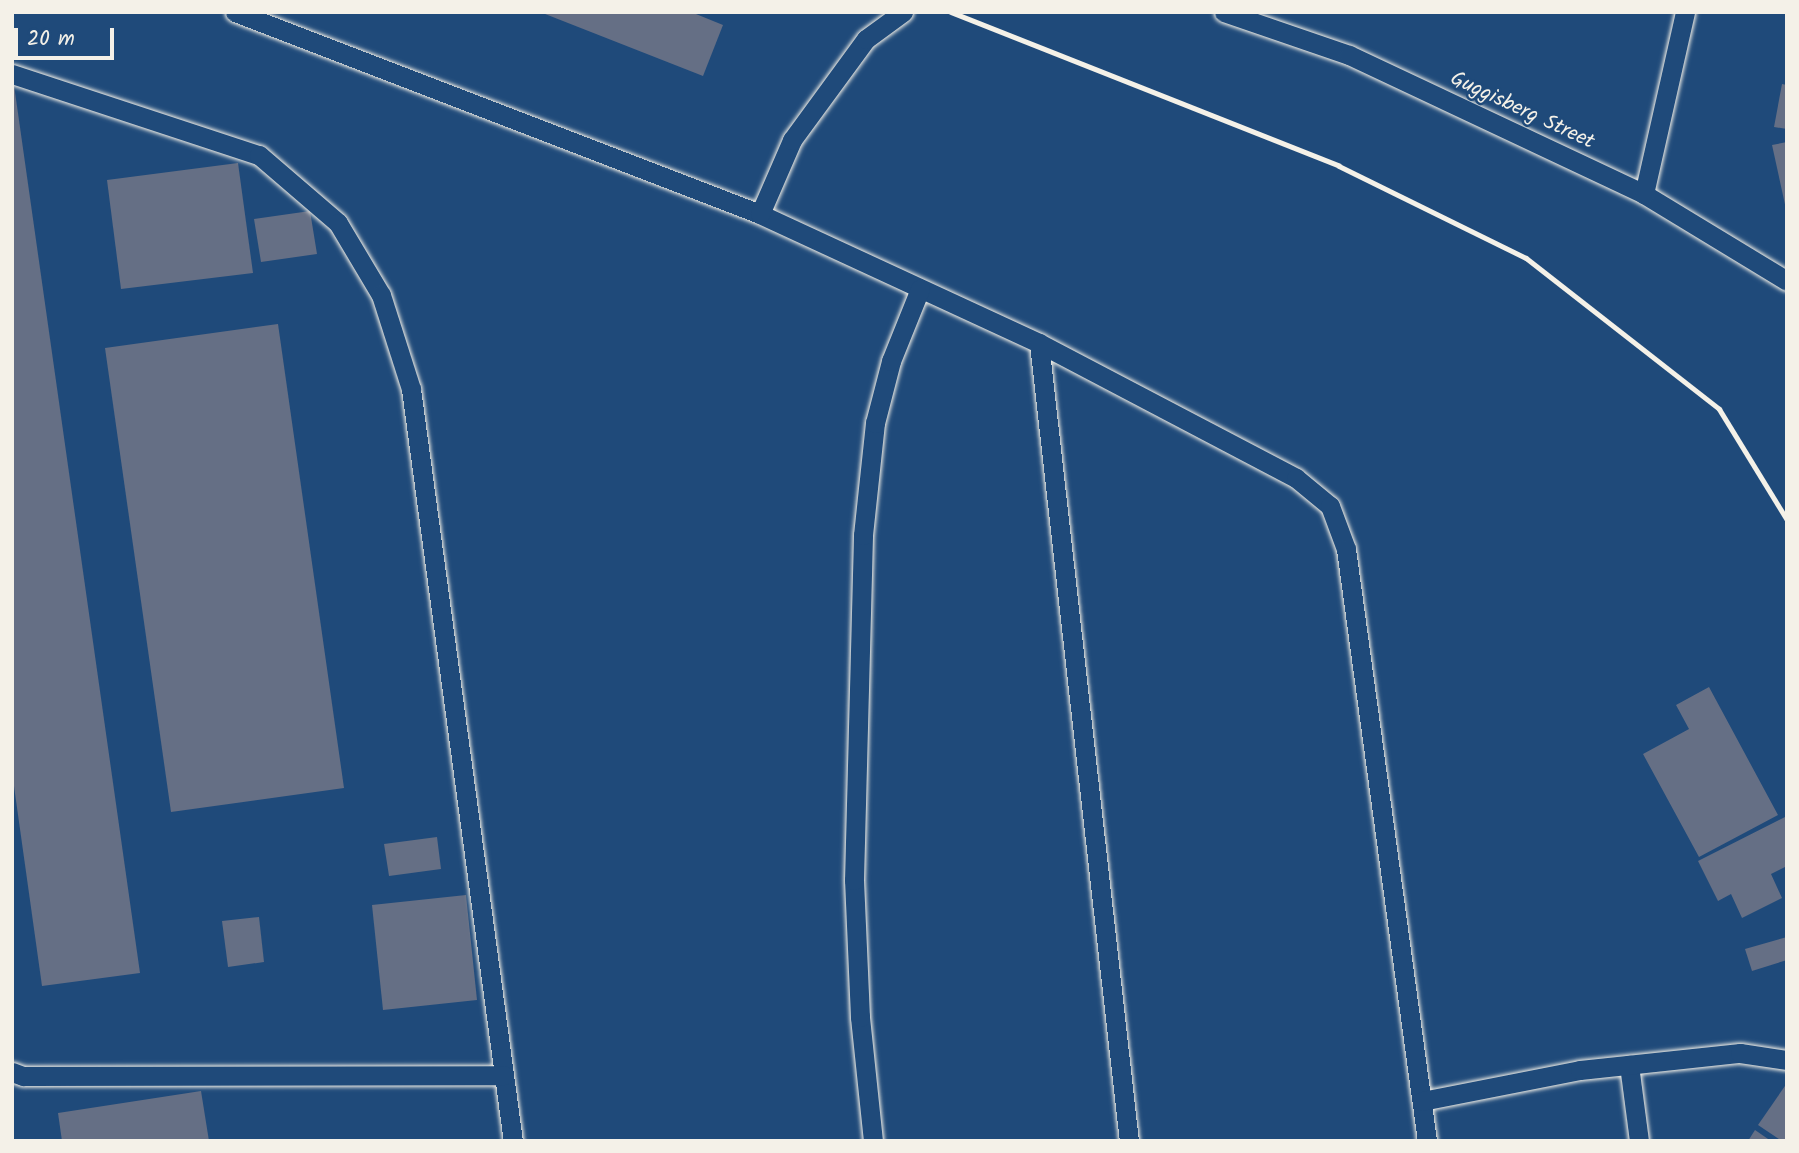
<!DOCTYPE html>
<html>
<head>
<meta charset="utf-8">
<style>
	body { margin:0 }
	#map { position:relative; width:1799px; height:1153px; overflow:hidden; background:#1f4a7a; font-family:Kalam,sans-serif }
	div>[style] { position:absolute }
	.building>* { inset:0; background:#656f85 }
	.roads { filter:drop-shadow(0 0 2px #f4f1e8) drop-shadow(0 0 2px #f4f1e8) }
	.lane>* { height:19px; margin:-9.5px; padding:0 9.5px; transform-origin:9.5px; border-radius:9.5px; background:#1f4a7a }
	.rail>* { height:5px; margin:-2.5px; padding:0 2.5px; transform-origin:2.5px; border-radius:2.5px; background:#f4f1e8 }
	span { translate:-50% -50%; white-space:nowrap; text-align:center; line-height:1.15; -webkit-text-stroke:5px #1f4a7a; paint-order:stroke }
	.street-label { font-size:21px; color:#f4f1e8 }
	.frame { position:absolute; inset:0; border:14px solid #f4f1e8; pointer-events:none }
	.scale { position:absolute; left:14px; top:28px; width:100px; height:32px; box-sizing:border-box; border:4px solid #f4f1e8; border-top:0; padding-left:9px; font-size:21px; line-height:24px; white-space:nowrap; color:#f4f1e8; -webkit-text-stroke:5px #1f4a7a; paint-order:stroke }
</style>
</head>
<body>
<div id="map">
	<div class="building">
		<div style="clip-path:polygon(540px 12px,691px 12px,723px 25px,703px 76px)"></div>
		<div style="clip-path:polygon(1782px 84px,1787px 85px,1787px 129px,1774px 127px)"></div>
		<div style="clip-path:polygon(14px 85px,140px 973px,42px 986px,12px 772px)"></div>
		<div style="clip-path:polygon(1787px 142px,1787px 209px,1786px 209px,1772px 145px)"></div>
		<div style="clip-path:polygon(238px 163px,253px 273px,121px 289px,107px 180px)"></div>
		<div style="clip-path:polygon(310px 211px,317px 254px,261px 262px,254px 219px)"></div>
		<div style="clip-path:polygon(278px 324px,344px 788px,171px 812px,105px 348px)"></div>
		<div style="clip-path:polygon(1709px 687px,1778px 815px,1699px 857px,1643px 754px,1689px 729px,1676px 705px)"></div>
		<div style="clip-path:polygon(1787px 816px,1787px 866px,1771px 874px,1782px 898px,1742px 918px,1731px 894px,1718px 901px,1698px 861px)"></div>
		<div style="clip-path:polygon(437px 837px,441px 869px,389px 876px,384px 844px)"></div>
		<div style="clip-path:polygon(466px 895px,477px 1000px,383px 1010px,372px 905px)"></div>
		<div style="clip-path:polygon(259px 917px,264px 962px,228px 967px,222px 921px)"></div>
		<div style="clip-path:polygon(1787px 937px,1787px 960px,1752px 971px,1745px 949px)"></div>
		<div style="clip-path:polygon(1787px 1083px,1787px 1141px,1782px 1141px,1758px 1125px)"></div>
		<div style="clip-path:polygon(201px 1091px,209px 1141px,62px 1141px,58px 1113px)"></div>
		<div style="clip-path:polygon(1755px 1130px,1771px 1141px,1748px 1141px)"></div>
	</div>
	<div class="roads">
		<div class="lane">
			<div style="left:235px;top:12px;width:563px;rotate:21.04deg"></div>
			<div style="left:760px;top:214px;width:307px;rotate:24.8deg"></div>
			<div style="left:1039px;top:343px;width:290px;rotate:27.7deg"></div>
			<div style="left:1296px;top:478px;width:44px;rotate:39.5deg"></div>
			<div style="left:1330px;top:506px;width:46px;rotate:69.6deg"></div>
			<div style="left:1346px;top:549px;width:598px;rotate:82.21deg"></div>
			<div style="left:1224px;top:12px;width:132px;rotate:19deg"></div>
			<div style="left:1349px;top:55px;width:326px;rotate:25.2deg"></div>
			<div style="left:1644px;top:194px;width:167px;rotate:31.3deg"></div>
			<div style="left:12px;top:74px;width:260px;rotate:18.2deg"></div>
			<div style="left:259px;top:155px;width:104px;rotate:40.7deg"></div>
			<div style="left:338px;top:223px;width:84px;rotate:59.2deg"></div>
			<div style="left:381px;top:295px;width:99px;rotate:72.3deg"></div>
			<div style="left:411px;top:389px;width:759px;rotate:82.28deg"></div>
			<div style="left:1644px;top:194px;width:187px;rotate:-77.3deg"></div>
			<div style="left:760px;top:214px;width:81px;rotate:-66.6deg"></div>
			<div style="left:792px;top:140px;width:125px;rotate:-53.8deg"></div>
			<div style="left:866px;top:39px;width:46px;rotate:-36.1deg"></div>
			<div style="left:1039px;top:343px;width:803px;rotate:83.57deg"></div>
			<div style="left:1629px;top:1065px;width:77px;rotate:82.5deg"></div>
			<div style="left:12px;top:1072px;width:12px;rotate:20deg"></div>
			<div style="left:23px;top:1076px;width:481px;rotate:-0.1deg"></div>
			<div style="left:1422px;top:1101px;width:161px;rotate:-11.1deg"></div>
			<div style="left:1580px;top:1070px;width:161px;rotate:-6.1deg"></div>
			<div style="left:1740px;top:1053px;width:48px;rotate:8.5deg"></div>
			<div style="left:873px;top:1141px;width:125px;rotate:-96deg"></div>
			<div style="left:860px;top:1017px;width:137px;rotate:-92.5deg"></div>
			<div style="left:854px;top:880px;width:345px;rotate:-88.5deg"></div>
			<div style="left:863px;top:535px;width:113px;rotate:-83.9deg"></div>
			<div style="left:875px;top:423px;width:64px;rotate:-75.5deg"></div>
			<div style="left:891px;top:361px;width:78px;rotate:-68.1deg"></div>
		</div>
	</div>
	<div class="rail">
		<div style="left:951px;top:12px;width:417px;rotate:21.6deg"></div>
		<div style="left:1339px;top:166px;width:208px;rotate:26.2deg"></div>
		<div style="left:1526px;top:258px;width:245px;rotate:38deg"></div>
		<div style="left:1719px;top:409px;width:130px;rotate:58.5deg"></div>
	</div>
	<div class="street-label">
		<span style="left:1522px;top:111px;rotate:25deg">Guggisberg Street</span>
	</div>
	<div class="frame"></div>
	<div class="scale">20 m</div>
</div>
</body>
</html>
